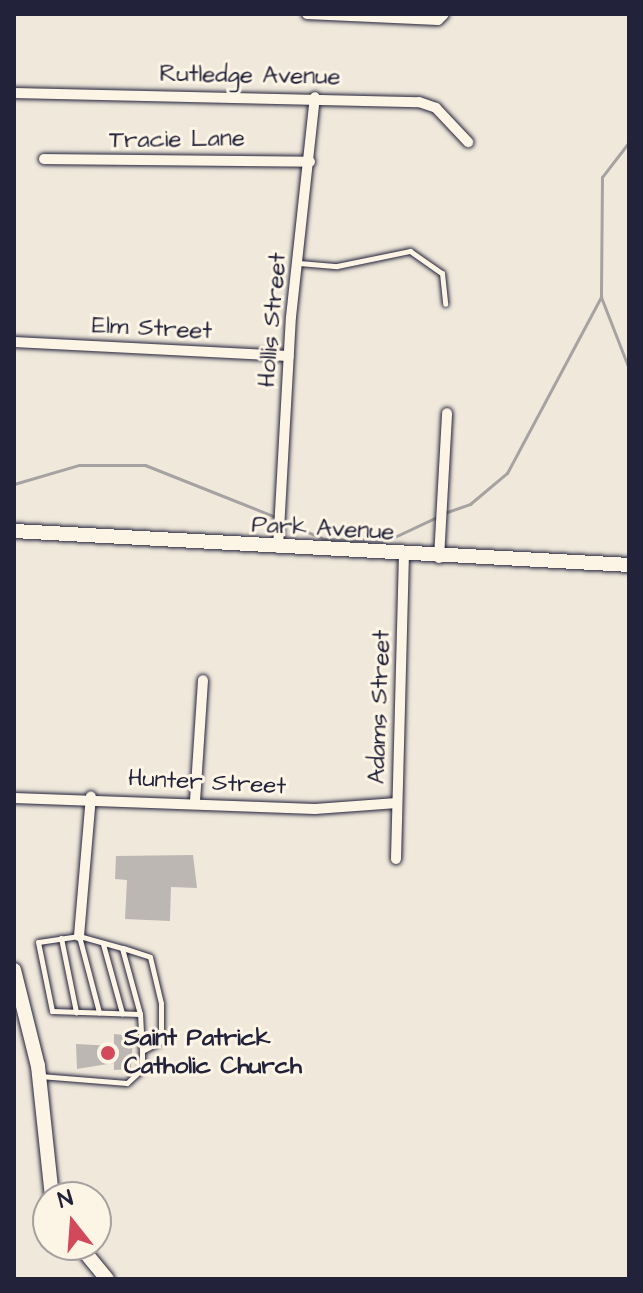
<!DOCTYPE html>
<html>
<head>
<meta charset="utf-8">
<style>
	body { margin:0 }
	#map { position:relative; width:643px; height:1293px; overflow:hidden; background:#efe8db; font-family:"Architects Daughter",sans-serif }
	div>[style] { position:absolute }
	.stream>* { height:3px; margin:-1.5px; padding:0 1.5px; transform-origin:1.5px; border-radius:1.5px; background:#a6a2a2 }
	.building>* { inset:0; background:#bcb7b3 }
	.roads { filter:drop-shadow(0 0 2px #22223b) drop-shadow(0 0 2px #22223b) }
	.lane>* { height:5px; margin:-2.5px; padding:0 2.5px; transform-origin:2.5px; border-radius:2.5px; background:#fcf5e5 }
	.street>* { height:10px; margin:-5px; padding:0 5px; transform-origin:5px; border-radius:5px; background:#fcf5e5 }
	.secondary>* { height:14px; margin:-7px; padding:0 7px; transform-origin:7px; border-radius:7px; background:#fcf5e5 }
	.dots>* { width:22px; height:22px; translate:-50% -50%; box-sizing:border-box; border:4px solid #fcf5e5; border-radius:50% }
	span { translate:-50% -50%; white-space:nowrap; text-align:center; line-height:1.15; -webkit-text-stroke:6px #fcf5e5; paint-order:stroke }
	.street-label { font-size:24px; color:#22223b }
	.poi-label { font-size:24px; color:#22223b; font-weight:700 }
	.left { translate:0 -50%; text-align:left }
	.frame { position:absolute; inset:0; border:16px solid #22223b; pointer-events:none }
	.north { position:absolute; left:32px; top:1181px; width:80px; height:80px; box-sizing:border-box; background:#fcf5e5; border:2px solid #a5a1a1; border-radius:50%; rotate:343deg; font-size:22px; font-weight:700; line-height:32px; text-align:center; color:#22223b }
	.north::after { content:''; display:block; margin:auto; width:28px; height:36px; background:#d1495b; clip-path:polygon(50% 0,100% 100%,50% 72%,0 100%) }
</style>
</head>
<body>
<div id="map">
	<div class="stream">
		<div style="left:629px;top:142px;width:44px;rotate:127.6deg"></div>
		<div style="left:602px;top:177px;width:120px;rotate:90.5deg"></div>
		<div style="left:601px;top:297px;width:77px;rotate:68.7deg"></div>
		<div style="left:14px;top:484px;width:68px;rotate:-16.3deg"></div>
		<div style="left:79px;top:465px;width:66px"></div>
		<div style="left:145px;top:465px;width:141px;rotate:21.7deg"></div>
		<div style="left:444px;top:513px;width:28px;rotate:-19deg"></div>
		<div style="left:470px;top:504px;width:48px;rotate:-40deg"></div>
		<div style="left:507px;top:473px;width:200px;rotate:-61.9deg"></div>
		<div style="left:282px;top:521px;width:46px;rotate:23.2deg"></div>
		<div style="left:324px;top:539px;width:62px;rotate:1.8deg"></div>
		<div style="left:386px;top:541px;width:56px;rotate:-25.2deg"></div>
	</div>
	<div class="building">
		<div style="clip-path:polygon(193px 855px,197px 888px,171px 887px,170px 921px,125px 919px,127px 880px,115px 879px,116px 856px)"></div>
		<div style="clip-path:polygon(114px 1034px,133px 1036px,131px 1069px,114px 1070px,114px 1063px,77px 1069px,76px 1044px,114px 1046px)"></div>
	</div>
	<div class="roads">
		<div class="lane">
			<div style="left:299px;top:263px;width:38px;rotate:5deg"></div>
			<div style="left:337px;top:266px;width:75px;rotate:-11.6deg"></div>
			<div style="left:410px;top:251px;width:39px;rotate:35deg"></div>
			<div style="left:442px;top:273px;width:31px;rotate:84deg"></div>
			<div style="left:79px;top:936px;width:79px;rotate:75.3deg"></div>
			<div style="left:61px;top:938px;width:76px;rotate:78.5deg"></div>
			<div style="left:103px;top:944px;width:72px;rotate:74.6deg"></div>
			<div style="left:123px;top:948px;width:28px;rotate:18deg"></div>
			<div style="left:150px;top:957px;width:47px;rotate:76.6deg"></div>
			<div style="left:161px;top:1003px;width:38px;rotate:90deg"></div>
			<div style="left:161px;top:1041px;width:21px;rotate:152deg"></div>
			<div style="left:40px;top:1076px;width:87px;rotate:4.6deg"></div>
			<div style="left:127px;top:1083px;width:21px;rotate:-43deg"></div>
			<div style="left:142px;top:1069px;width:18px;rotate:-90deg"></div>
			<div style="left:142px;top:1051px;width:37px;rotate:-93deg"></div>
			<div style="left:140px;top:1014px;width:68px;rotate:-105.3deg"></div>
			<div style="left:122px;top:948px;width:45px;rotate:-164.4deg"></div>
			<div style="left:79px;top:936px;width:41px;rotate:171.7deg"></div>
			<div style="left:38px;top:942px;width:70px;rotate:78.5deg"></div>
			<div style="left:52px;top:1011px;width:88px;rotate:2deg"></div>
		</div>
		<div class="street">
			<div style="left:307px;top:14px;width:131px;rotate:2.6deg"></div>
			<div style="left:438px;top:20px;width:8px;rotate:-45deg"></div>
			<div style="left:14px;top:93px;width:405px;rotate:1.3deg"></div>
			<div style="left:419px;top:102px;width:18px;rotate:19deg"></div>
			<div style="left:436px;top:108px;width:47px;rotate:46.7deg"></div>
			<div style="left:44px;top:159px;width:266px;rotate:0.6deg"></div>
			<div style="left:14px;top:342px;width:275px;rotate:2.9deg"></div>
			<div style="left:278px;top:548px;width:231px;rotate:-86.8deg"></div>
			<div style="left:291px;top:317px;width:221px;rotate:-83.8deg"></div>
			<div style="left:439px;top:558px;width:145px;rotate:-86.8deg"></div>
			<div style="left:14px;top:798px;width:301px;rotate:2.1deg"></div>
			<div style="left:315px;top:809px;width:82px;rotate:-4.2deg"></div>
			<div style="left:195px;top:801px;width:121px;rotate:-86.2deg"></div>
			<div style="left:396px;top:859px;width:303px;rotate:-88.5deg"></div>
			<div style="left:79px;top:936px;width:140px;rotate:-85.1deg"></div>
		</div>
		<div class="secondary">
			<div style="left:14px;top:531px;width:616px;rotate:3.16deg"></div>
			<div style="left:14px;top:970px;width:99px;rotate:76deg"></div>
			<div style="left:38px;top:1066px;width:132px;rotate:83.9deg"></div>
			<div style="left:79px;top:1245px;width:44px;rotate:50.5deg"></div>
		</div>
	</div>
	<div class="dots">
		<div style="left:108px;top:1053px;background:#d1495b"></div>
	</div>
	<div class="street-label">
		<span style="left:250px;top:76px;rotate:1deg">Rutledge Avenue</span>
		<span style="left:177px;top:140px;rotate:-1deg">Tracie Lane</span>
		<span style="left:273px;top:320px;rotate:-85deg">Hollis Street</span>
		<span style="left:152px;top:329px;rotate:3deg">Elm Street</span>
		<span style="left:323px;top:529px;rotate:3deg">Park Avenue</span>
		<span style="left:380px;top:707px;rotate:-88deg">Adams Street</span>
		<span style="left:207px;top:783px;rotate:3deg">Hunter Street</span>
	</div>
	<div class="poi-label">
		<span class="left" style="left:124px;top:1053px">Saint Patrick<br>Catholic Church</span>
	</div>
	<div class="frame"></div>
	<div class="north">N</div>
</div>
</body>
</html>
